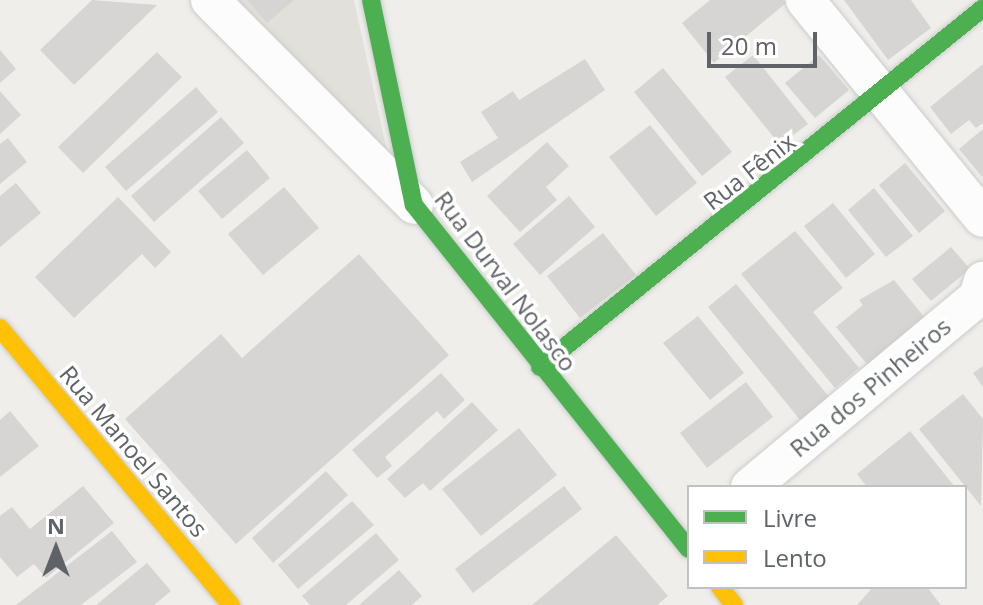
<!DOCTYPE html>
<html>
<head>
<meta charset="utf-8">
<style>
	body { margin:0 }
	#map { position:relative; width:983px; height:605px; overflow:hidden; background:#efeeea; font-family:"Open Sans",sans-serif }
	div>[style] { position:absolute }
	.education>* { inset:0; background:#e2e0da }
	.building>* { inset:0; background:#d6d5d3 }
	.roads { filter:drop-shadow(0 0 2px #cbcccc) drop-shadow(0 0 2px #cbcccc) }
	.street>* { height:38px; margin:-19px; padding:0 19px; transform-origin:19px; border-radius:19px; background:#fdfcfc }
	.fast>* { height:18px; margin:-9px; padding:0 9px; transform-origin:9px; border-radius:9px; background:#4caf50 }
	.slow>* { height:18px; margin:-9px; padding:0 9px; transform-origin:9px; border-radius:9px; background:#ffc107 }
	span { translate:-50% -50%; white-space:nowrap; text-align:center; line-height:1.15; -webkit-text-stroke:7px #fff; paint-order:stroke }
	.street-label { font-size:24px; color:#5f6368 }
	.legend { position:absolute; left:687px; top:485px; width:280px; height:104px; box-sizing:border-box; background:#fff; border:2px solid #bfc1c3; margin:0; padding:10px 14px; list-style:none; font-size:24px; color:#5f6368 }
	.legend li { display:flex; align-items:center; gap:16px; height:40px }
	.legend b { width:40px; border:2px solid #bfc1c3 }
	.north { position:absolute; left:16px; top:509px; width:80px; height:80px; -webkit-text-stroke:6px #fff; paint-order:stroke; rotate:0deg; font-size:22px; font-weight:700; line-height:32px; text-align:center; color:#5f6368 }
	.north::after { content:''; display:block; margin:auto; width:28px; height:36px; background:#5f6368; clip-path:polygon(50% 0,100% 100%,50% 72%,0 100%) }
	.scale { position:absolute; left:707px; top:32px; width:110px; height:36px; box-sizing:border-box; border:4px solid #5f6368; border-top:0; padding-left:10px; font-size:24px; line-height:28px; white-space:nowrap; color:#5f6368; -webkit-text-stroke:6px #fff; paint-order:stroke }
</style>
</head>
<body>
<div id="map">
	<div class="education">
		<div style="clip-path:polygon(228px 0,354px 0,388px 156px)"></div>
	</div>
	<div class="building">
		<div style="clip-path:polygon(92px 0,157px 5px,74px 85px,40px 50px)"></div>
		<div style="clip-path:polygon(247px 0,294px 0,267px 23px)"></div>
		<div style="clip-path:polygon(710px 0,783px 0,786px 3px,714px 63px,682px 23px)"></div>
		<div style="clip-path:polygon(844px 0,911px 0,931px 28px,888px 60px)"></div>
		<div style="clip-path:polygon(0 50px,16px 69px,0 83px)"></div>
		<div style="clip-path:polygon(157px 52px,182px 77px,83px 173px,58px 147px)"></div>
		<div style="clip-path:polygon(753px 55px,808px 124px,780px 145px,725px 77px)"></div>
		<div style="clip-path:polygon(819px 55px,849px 90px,815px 118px,785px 83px)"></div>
		<div style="clip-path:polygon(585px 59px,605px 90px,472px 182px,460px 162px,498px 138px,481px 112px,513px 91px,519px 100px)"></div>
		<div style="clip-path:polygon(983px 64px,983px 123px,976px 128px,969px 120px,951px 134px,930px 107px)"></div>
		<div style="clip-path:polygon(663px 68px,732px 152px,702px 176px,634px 92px)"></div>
		<div style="clip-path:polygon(196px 87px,218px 112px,126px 191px,105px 167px)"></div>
		<div style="clip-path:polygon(0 91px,21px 115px,0 134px)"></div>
		<div style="clip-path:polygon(221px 117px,244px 143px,154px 222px,131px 196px)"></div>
		<div style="clip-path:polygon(650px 125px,697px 183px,656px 216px,609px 157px)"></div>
		<div style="clip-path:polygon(983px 129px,983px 178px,959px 149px)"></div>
		<div style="clip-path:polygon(8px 138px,27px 162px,0 184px,0 144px)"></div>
		<div style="clip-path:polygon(547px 142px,569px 166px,546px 187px,557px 200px,520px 232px,487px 196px)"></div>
		<div style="clip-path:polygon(247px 150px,270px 178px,222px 219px,198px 191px)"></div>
		<div style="clip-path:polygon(905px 163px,945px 211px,919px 233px,879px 185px)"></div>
		<div style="clip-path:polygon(16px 183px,41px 213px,0 247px,0 196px)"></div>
		<div style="clip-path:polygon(284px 187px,319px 228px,263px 275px,228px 234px)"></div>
		<div style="clip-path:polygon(874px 188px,913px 236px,886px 257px,848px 210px)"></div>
		<div style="clip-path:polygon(569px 196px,595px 227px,540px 275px,513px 244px)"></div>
		<div style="clip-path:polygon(118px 197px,171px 252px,155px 268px,142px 254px,74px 318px,35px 277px)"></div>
		<div style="clip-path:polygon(833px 203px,875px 254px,846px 278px,804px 226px)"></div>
		<div style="clip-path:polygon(795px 231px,843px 288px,813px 312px,859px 368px,835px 388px,741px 274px)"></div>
		<div style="clip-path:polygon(603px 233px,636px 275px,580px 318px,547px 276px)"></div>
		<div style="clip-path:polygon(951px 247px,970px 269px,931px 301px,912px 279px)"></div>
		<div style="clip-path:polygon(359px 254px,449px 355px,236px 544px,125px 419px,221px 334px,242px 358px)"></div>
		<div style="clip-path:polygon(894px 280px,930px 324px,872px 370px,836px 327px,863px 305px,859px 300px)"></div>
		<div style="clip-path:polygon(736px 284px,830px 398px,801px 421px,708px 307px)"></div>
		<div style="clip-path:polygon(698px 316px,744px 373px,710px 400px,663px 343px)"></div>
		<div style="clip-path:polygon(983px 366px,983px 387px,973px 373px)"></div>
		<div style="clip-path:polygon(441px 373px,465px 400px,444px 419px,437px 411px,385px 457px,392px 466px,377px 478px,352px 450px)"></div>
		<div style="clip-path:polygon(746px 382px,773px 417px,707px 468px,680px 433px)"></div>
		<div style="clip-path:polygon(963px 394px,983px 419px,981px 506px,919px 429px)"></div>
		<div style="clip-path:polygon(472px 402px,498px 430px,430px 491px,423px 483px,405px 498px,387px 479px)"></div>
		<div style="clip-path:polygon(10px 411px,39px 446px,0 477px,0 420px)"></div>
		<div style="clip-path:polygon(519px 428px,557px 475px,481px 536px,442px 489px)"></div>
		<div style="clip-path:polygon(910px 431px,955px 487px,867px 487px,857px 474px)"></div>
		<div style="clip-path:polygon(326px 471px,348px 495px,273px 563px,252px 538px)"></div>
		<div style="clip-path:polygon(83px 486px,114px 523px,46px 578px,34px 564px,17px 577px,0 557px,0 516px,12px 507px,30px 529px)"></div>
		<div style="clip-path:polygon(564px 486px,582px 509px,473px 593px,455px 569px)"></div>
		<div style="clip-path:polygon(352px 501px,374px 525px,298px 589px,278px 565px)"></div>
		<div style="clip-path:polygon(112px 531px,137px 562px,81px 605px,16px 605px)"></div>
		<div style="clip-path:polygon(376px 533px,399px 560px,346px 605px,310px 605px,302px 596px)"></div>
		<div style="clip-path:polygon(616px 535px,668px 596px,657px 605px,532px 605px)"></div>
		<div style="clip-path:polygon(147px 563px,171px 591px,154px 605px,96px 605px)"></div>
		<div style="clip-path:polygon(399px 570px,422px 596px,412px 605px,359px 605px)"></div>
		<div style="clip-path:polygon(873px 587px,927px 587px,941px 605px,857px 605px)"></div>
	</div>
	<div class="roads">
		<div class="street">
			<div style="left:210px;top:0;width:289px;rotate:45.1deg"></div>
			<div style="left:805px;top:0;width:281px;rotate:50.8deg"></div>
			<div style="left:750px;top:487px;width:297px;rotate:-39.8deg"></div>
			<div style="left:978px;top:297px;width:17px;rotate:-73deg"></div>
		</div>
		<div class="fast">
			<div style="left:371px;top:0;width:209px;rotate:78.2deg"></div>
			<div style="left:414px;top:205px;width:440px;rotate:51.4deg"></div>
			<div style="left:540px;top:367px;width:570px;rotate:-39.02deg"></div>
		</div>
		<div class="slow">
			<div style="left:0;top:328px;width:361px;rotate:50.2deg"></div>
			<div style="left:720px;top:587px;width:23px;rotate:52deg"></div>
		</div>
	</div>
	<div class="street-label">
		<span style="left:749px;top:171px;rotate:-38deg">Rua Fênix</span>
		<span style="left:506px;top:281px;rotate:53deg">Rua Durval Nolasco</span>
		<span style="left:870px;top:387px;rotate:-40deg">Rua dos Pinheiros</span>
		<span style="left:134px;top:451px;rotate:50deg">Rua Manoel Santos</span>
	</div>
	<ul class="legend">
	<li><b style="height:10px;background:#4caf50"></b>Livre</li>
	<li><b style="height:10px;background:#ffc107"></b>Lento</li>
	</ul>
	<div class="north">N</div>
	<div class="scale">20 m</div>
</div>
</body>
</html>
